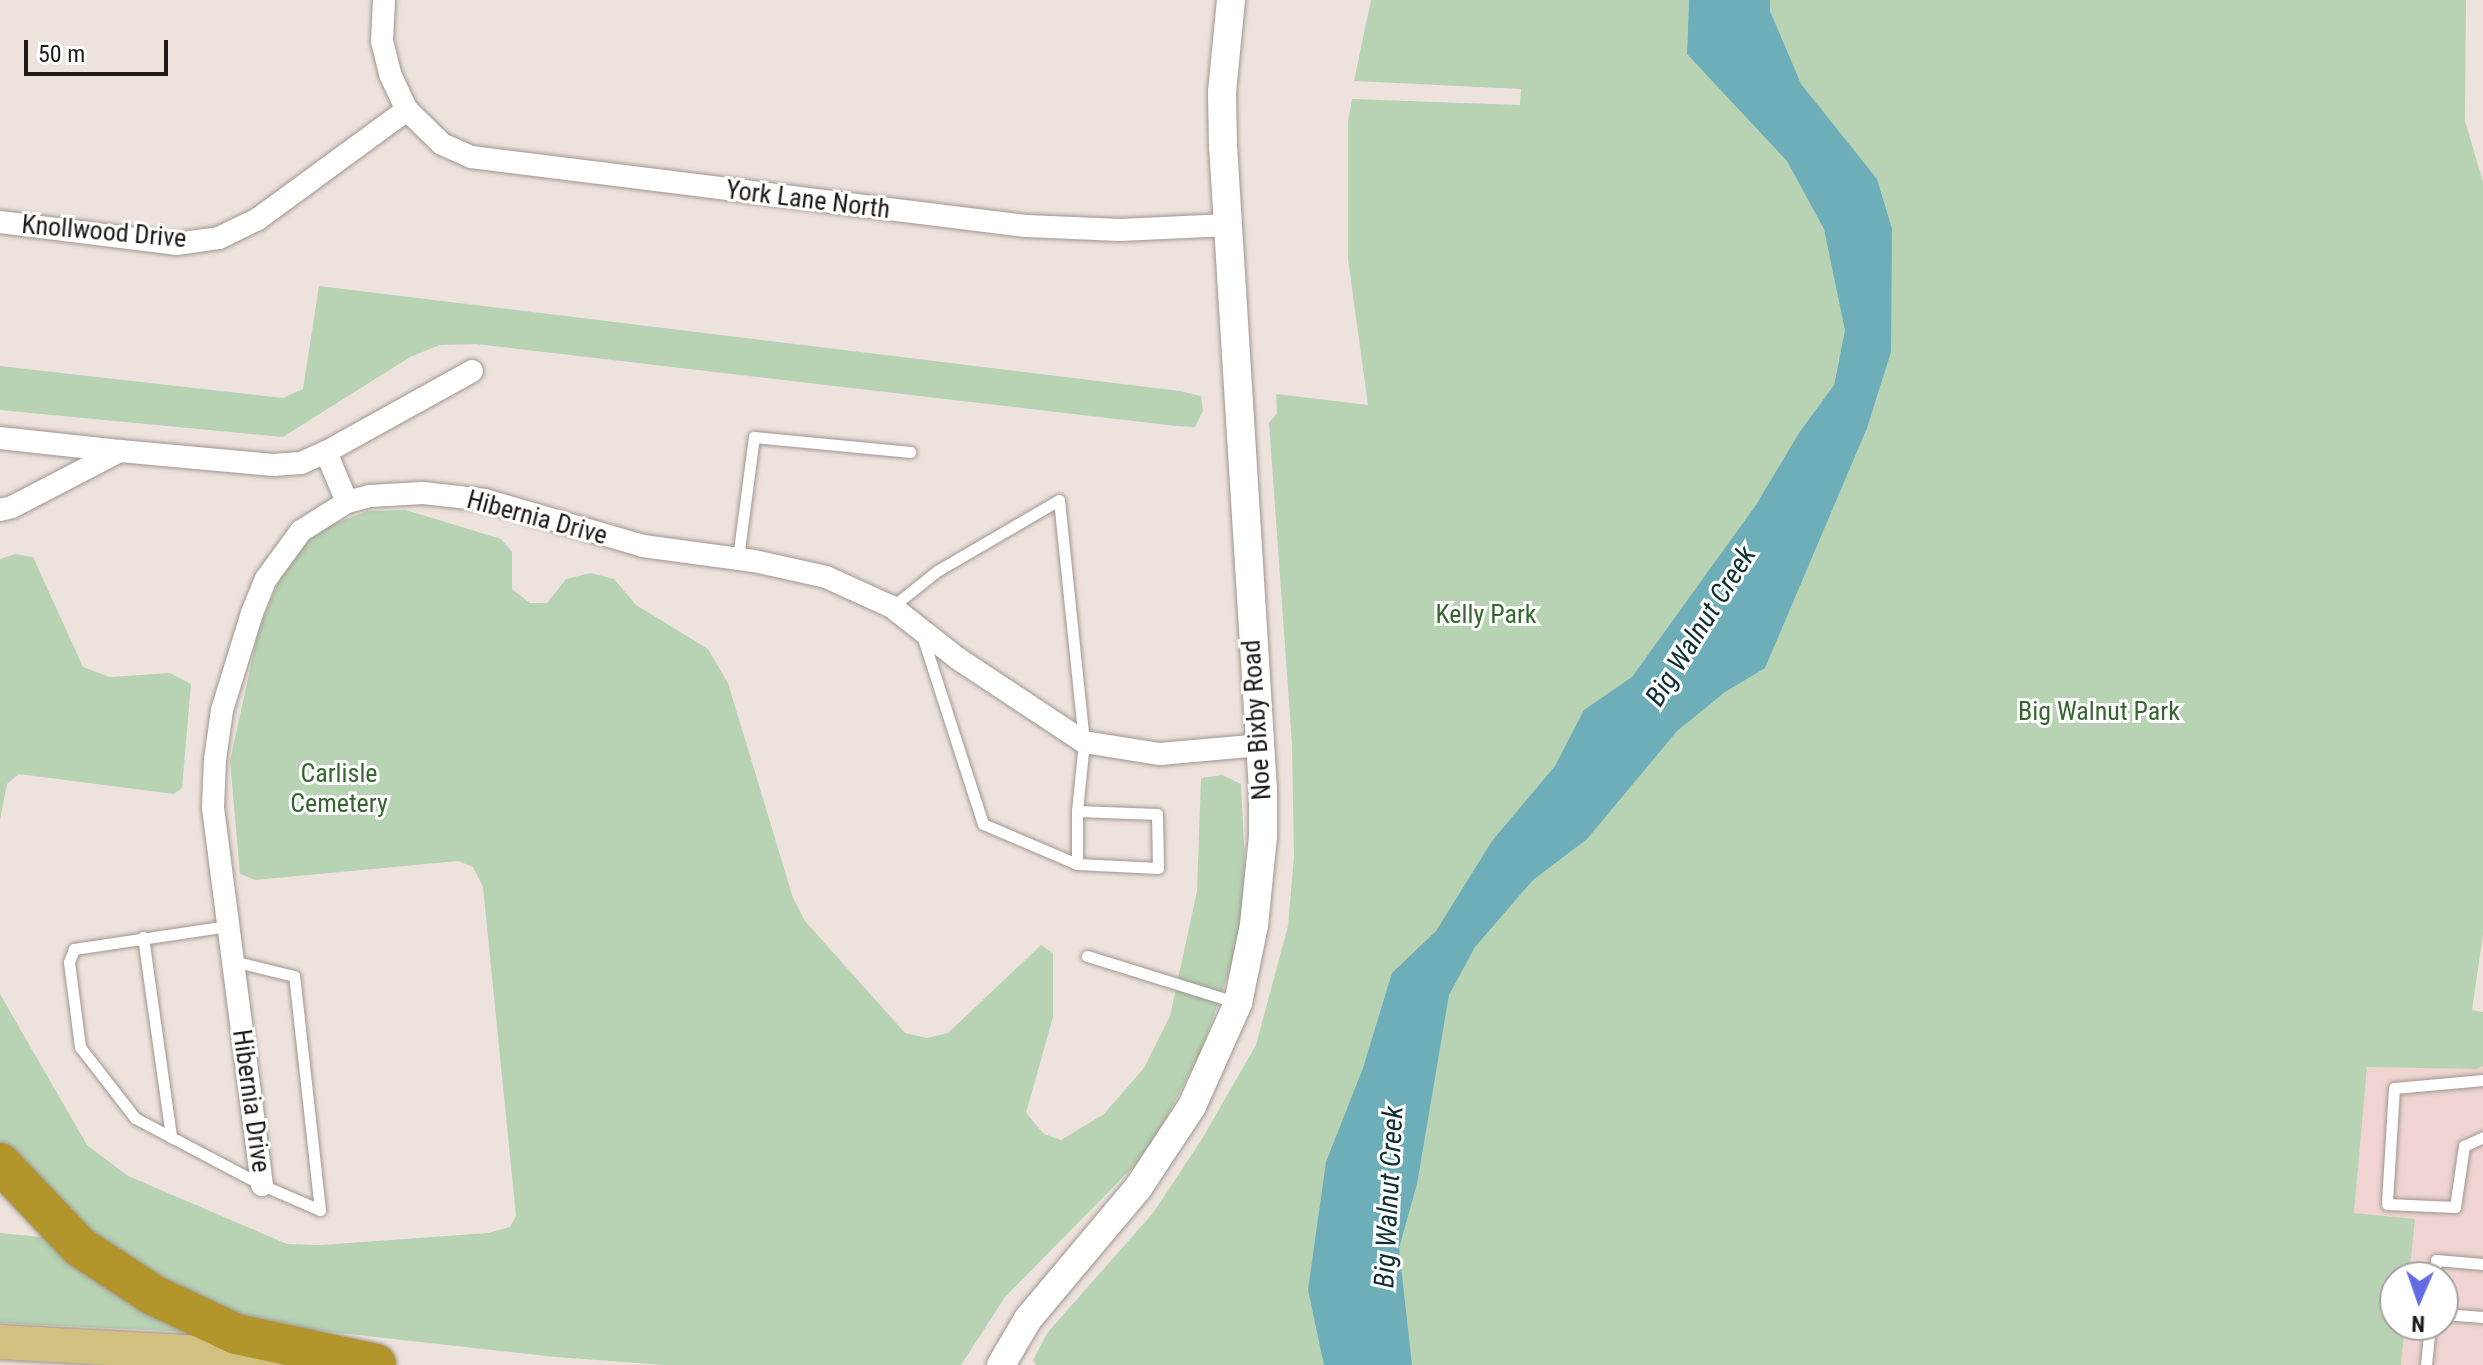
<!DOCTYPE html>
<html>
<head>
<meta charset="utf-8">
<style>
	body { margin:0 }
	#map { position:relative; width:2483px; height:1365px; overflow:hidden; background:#ede3dc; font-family:"Roboto Condensed",sans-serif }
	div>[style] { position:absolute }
	.commercial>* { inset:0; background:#efd4d1 }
	.green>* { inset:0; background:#b7d3b3 }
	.water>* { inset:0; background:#6daeb9 }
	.roads { filter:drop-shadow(0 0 2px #9f968f) drop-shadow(0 0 2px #9f968f) }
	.service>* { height:11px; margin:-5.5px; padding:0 5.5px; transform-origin:5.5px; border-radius:5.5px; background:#fff }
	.minor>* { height:22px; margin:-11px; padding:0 11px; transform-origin:11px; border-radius:11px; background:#fff }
	.tertiary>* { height:28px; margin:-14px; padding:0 14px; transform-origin:14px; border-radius:14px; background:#fff }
	.primary>* { height:34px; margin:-17px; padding:0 17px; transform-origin:17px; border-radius:17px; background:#d1c080 }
	.motorway>* { height:40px; margin:-20px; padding:0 20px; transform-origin:20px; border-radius:20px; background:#b2962c }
	span { translate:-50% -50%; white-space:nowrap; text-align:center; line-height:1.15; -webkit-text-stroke:6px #fff; paint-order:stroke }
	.street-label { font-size:26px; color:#1e1a17 }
	.park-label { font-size:26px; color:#366530 }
	.water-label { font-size:28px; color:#0d2f34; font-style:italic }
	.north { position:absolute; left:2379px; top:1261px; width:80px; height:80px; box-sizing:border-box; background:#fff; border:2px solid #a5a3a2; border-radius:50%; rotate:182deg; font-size:22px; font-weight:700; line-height:32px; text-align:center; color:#1e1a17 }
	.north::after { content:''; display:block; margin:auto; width:28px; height:36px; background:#646ce4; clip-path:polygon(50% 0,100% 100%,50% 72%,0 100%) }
	.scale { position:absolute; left:24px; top:40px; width:144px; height:36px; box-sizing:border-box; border:4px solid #1e1a17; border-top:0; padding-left:10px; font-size:24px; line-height:28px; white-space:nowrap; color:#1e1a17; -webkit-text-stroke:6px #fff; paint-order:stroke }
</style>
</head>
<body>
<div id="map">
	<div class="commercial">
		<div style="clip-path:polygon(2483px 1066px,2483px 1365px,2401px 1365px,2405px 1325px,2443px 1325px,2443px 1277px,2409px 1277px,2414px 1219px,2354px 1213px,2367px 1067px,2477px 1069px)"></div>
	</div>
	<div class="green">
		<div style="clip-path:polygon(evenodd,1371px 0,1689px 0,1687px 54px,1745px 0,2466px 0,2465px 121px,2483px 182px,2483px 934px,2472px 1010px,2483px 1012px,2483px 1066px,2477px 1069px,2367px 1067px,2354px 1213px,2415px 1219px,2409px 1277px,2395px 1277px,2395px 1325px,2405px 1325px,2401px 1365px,1036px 1365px,1033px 1360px,1048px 1332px,1153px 1213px,1202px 1139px,1256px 1045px,1288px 926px,1294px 856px,1292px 744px,1269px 423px,1277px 413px,1276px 394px,1368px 405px,1348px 259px,1348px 121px,1352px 99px,1520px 105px,1521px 89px,1354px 81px,1371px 0,1839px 357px,1849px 379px,1786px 455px,1834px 385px,1839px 357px)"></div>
		<div style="clip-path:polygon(319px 286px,1180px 391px,1201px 396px,1203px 411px,1195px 427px,1176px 426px,476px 344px,440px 345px,410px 357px,283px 437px,0 410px,0 366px,283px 398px,303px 389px)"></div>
		<div style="clip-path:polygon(406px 510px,501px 539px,512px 552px,512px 589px,530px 603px,547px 603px,566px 579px,591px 573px,614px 579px,636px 605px,708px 649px,728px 683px,793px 898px,805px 921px,905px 1033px,927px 1038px,948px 1033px,1041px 945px,1053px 953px,1053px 1017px,1026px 1113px,1044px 1134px,1061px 1140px,1104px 1114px,1144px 1068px,1170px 1016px,1197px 891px,1201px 778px,1222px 775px,1241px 784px,1245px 864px,1241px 922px,1230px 969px,1202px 1049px,1160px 1130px,1138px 1162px,1005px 1297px,961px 1365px,664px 1365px,556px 1357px,268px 1325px,223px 1314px,108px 1256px,0 1145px,0 994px,87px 1145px,128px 1176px,287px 1244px,321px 1245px,488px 1233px,510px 1227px,516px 1216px,483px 887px,473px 867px,458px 861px,255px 880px,240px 874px,230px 761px,259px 628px,291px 553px,320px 529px,368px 511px)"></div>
		<div style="clip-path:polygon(15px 554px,33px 557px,83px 667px,110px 677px,170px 673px,191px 684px,182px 788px,174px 794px,19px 774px,7px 784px,0 820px,0 559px)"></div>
		<div style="clip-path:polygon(0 1233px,51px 1238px,193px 1332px,0 1323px)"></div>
	</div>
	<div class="water">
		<div style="clip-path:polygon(1689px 0,1770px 0,1770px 11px,1801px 84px,1877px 179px,1892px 229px,1891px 352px,1867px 428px,1765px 668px,1725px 692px,1677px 731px,1587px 839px,1533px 880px,1475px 947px,1449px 995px,1417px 1184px,1399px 1248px,1412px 1365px,1324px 1365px,1308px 1290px,1326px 1162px,1363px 1068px,1392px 973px,1436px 931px,1492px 841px,1555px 766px,1584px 710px,1632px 677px,1756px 505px,1799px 433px,1834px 385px,1845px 330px,1824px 229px,1787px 161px,1687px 54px)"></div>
	</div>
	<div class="roads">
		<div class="service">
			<div style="left:738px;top:558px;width:122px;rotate:-82.5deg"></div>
			<div style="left:754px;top:437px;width:157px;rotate:5.5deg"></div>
			<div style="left:892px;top:607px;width:58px;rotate:-38.7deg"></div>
			<div style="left:937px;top:571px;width:141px;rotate:-30.2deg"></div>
			<div style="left:1059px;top:500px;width:243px;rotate:84.1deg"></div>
			<div style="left:1084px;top:742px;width:69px;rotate:95.8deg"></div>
			<div style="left:1077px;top:811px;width:80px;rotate:2.1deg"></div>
			<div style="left:1157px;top:814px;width:54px;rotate:88.9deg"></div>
			<div style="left:1158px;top:868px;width:81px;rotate:-177.2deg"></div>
			<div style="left:1077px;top:864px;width:102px;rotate:-156.9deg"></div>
			<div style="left:983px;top:824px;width:199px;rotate:-107.9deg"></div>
			<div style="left:1077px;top:811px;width:53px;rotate:90deg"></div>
			<div style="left:228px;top:926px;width:156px;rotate:171.5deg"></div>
			<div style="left:74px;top:949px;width:14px;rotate:111deg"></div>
			<div style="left:69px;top:962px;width:86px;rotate:82.6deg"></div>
			<div style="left:80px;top:1047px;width:90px;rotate:52.2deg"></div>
			<div style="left:135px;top:1118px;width:144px;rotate:27.8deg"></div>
			<div style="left:262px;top:1185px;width:63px;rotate:23.3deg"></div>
			<div style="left:320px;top:1210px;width:235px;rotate:-96.3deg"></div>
			<div style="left:294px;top:976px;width:63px;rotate:-166.2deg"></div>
			<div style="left:143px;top:937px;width:202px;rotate:82deg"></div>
			<div style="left:1087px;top:956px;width:158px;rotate:17.3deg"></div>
			<div style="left:2483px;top:1080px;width:89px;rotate:174.9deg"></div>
			<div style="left:2394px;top:1088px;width:116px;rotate:93.5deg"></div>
			<div style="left:2387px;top:1204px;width:68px;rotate:2.5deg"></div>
			<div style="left:2455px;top:1207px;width:62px;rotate:-81.6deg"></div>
			<div style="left:2464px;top:1146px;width:21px;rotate:-25deg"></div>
			<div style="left:2434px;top:1277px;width:17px;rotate:-83deg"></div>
			<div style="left:2436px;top:1260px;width:47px;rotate:4.9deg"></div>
			<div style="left:2443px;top:1314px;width:40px;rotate:4.3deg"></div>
			<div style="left:2426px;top:1365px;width:40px;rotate:-84.3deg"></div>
		</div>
		<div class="minor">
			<div style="left:384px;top:0;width:41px;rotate:92.8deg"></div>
			<div style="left:382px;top:41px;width:34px;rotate:76deg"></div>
			<div style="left:390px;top:74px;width:40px;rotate:65deg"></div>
			<div style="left:407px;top:110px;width:49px;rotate:44.2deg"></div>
			<div style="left:442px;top:144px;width:32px;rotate:24deg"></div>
			<div style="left:471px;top:157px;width:559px;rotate:7.09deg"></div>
			<div style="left:1026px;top:226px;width:94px;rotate:2.4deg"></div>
			<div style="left:1120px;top:230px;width:108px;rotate:-2.7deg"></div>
			<div style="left:0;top:222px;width:177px;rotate:7.1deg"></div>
			<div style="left:176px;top:244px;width:43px;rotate:-7.9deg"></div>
			<div style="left:219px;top:238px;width:43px;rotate:-26deg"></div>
			<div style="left:258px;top:219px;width:185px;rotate:-36.2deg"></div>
			<div style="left:0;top:438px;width:120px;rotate:6.2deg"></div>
			<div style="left:326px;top:452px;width:167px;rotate:-29deg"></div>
			<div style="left:0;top:510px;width:12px;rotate:-14deg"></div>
			<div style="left:12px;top:507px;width:122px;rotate:-27.4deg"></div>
			<div style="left:120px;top:451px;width:154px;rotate:5.2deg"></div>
			<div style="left:273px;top:465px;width:28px;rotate:-4deg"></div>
			<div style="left:301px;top:463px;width:27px;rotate:-24deg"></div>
			<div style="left:326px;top:452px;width:54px;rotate:67.2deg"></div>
			<div style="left:262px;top:1185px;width:381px;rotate:-97.4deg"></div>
			<div style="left:213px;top:807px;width:47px;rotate:-87.6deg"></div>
			<div style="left:215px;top:760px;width:50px;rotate:-82deg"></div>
			<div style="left:222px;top:710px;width:102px;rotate:-72.8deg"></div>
			<div style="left:252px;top:613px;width:37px;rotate:-68deg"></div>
			<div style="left:266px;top:579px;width:59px;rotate:-53.9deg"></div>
			<div style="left:301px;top:531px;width:54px;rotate:-32.2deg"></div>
			<div style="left:347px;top:502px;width:23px;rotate:-15deg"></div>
			<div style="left:369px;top:496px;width:54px;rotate:-3.2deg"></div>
			<div style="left:423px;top:493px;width:62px;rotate:6.4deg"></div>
			<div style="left:485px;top:500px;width:165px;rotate:16.2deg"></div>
			<div style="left:643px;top:546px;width:112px;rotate:7.7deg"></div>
			<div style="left:754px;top:561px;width:74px;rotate:12.5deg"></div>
			<div style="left:826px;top:577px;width:72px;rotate:24.4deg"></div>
			<div style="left:892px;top:607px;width:83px;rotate:38.1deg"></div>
			<div style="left:957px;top:658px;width:152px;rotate:33.5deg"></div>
			<div style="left:1084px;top:742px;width:77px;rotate:9deg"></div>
			<div style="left:1160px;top:754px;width:100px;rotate:-5.1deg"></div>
		</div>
		<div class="tertiary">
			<div style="left:1001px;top:1365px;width:53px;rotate:-59.6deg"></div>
			<div style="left:1028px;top:1319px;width:171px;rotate:-50deg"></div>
			<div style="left:1138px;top:1188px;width:98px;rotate:-56.6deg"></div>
			<div style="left:1192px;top:1106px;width:113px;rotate:-65.9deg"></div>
			<div style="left:1238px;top:1003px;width:80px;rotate:-78.4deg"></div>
			<div style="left:1254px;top:925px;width:88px;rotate:-84.2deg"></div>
			<div style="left:1263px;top:837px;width:47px;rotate:-90deg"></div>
			<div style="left:1263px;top:790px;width:645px;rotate:-93.55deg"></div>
			<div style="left:1223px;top:146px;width:54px;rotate:-91.1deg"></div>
			<div style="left:1222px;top:92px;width:92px;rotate:-84.4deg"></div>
		</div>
		<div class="primary">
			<div style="left:0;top:1342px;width:278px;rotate:3.1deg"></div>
		</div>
		<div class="motorway">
			<div style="left:0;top:1163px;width:116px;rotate:46.4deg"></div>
			<div style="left:80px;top:1247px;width:87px;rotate:33.3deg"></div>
			<div style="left:153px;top:1295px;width:92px;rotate:25.2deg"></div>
			<div style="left:236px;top:1334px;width:143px;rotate:12.1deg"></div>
		</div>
	</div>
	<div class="street-label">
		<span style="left:808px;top:200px;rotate:7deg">York Lane North</span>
		<span style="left:104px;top:232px;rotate:5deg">Knollwood Drive</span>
		<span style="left:537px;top:518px;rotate:15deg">Hibernia Drive</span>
		<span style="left:1257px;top:720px;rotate:-94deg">Noe Bixby Road</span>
		<span style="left:251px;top:1101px;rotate:82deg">Hibernia Drive</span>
	</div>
	<div class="park-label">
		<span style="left:1486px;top:615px">Kelly Park</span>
		<span style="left:2099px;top:712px">Big Walnut Park</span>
		<span style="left:339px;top:789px">Carlisle<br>Cemetery</span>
	</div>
	<div class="water-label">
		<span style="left:1701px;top:626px;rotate:-58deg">Big Walnut Creek</span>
		<span style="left:1389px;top:1197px;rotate:-87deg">Big Walnut Creek</span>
	</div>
	<div class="north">N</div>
	<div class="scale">50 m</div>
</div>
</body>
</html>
